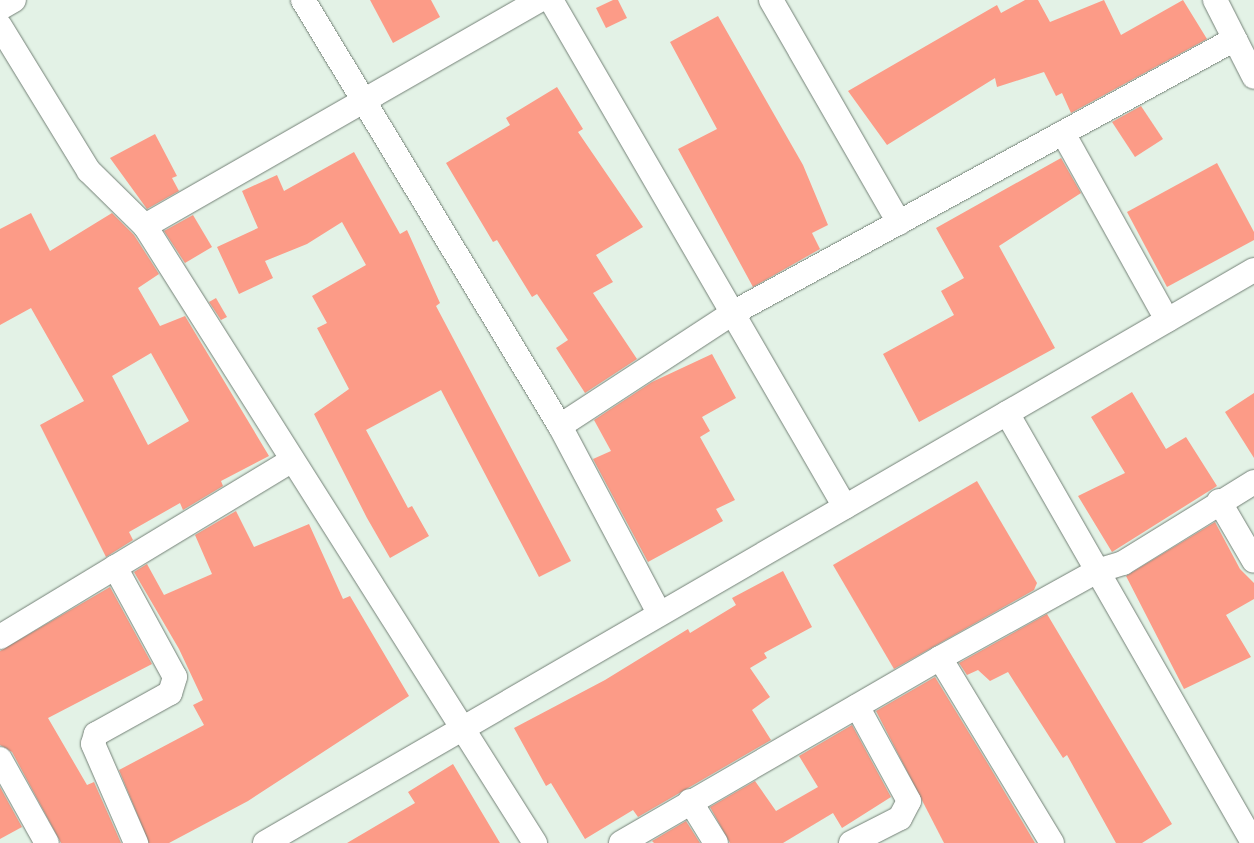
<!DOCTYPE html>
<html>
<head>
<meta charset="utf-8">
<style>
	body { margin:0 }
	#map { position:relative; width:1254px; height:843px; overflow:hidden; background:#e3f2e6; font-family:"Zilla Slab",serif }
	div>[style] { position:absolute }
	.building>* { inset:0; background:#fc9b87 }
	.roads { filter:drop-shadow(0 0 1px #748177) drop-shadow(0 0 1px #748177) }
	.street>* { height:24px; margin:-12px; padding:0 12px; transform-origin:12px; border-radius:12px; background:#fff }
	span { translate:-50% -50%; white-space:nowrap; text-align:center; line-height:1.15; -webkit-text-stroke:4.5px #f0fff3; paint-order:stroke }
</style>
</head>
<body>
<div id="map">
	<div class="building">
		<div style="clip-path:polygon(370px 0,431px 0,440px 17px,393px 43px)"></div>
		<div style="clip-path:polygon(613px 0,618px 0,627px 18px,606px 28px,596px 8px)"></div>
		<div style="clip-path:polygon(1025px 0,1038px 0,1050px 22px,1104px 0,1121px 35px,1183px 0,1207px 39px,1071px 113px,1062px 93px,1056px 96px,1044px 72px,997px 87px,995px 78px,887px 145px,848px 91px,997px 5px,1001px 13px)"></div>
		<div style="clip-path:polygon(718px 16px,803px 165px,828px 225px,812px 233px,820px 249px,753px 287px,678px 149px,717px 129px,670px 42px)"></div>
		<div style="clip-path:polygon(557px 87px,583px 129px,578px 132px,643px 227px,596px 255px,613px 282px,593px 293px,637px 359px,585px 393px,556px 348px,568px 340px,537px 294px,532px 297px,497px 240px,493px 242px,446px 163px,510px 125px,506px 118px)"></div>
		<div style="clip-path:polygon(1141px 106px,1163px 139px,1135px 157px,1112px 122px)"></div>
		<div style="clip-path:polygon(155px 134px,177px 176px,172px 178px,179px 191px,147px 209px,110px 158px)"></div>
		<div style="clip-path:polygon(354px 152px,400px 234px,407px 230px,440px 303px,436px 306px,571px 561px,539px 577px,441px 390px,366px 430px,408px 508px,412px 506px,429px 536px,390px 558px,367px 518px,314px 414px,349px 389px,317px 328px,327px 323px,312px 296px,366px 265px,342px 222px,307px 244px,265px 261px,273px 278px,239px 294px,217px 247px,258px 228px,242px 191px,277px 175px,284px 191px)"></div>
		<div style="clip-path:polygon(1061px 158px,1081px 193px,999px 246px,1055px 348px,919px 422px,883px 354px,954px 315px,941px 291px,964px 278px,936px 228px)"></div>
		<div style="clip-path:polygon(1217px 163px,1254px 232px,1254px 240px,1167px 287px,1127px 212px)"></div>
		<div style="clip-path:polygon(evenodd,31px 213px,50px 251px,112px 213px,134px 235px,159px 274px,138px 288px,160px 326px,185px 316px,269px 456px,221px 481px,223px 486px,183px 510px,180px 503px,129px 532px,133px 540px,106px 557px,40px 425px,84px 401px,31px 308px,0 325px,0 229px,31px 213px,151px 353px,189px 421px,148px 445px,112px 376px,151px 353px)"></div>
		<div style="clip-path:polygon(193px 215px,212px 247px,185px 263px,164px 231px)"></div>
		<div style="clip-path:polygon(216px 298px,227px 317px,221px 320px,209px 302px)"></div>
		<div style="clip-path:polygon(712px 354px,736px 398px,702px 417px,710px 431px,700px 437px,735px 500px,716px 509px,723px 521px,648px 562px,593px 459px,611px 451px,594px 420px,652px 382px)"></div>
		<div style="clip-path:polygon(1132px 392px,1166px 449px,1186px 437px,1217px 486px,1112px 552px,1078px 496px,1125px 473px,1091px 417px)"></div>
		<div style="clip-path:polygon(1254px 393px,1254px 458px,1225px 412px)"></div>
		<div style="clip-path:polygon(977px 481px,1037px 583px,1034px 590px,894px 669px,833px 565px)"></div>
		<div style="clip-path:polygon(236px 511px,254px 547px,309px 524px,343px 599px,350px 596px,409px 696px,248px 801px,169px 843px,149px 843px,119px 770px,204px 725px,193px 705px,203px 700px,179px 649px,134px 572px,147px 564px,164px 595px,212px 574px,195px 535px)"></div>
		<div style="clip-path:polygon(1215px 522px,1240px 569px,1254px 583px,1254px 599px,1226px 615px,1251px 657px,1184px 689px,1126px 576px)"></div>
		<div style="clip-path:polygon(783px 571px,812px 627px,764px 653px,767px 658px,750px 668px,770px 697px,752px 710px,771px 740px,638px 817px,633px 810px,585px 839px,551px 783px,546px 786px,514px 728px,605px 680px,688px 629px,690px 633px,736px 605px,732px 598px)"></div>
		<div style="clip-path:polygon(110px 587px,152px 664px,48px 718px,87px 785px,94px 782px,121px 843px,61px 843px,12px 752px,0 745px,0 651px)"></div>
		<div style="clip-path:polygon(1047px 614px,1172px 824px,1142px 843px,1116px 843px,1067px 755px,1063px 758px,1008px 672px,990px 681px,978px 670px,967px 675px,959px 663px)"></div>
		<div style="clip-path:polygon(935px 677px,988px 764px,1035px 843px,944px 843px,876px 711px)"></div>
		<div style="clip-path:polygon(852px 725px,891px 797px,842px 828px,833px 813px,783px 843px,730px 843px,710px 807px,755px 781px,776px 811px,818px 787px,799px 756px)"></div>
		<div style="clip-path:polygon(453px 764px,500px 843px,347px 843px,415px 803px,408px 792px)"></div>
		<div style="clip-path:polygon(0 787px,22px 827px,0 839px)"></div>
		<div style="clip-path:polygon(686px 821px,700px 843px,654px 843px,652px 841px)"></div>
	</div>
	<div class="roads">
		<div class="street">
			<div style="left:303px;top:0;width:498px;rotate:58.9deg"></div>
			<div style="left:560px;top:426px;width:212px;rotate:62.1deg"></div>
			<div style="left:551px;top:0;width:586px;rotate:59.89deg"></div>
			<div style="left:771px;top:0;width:257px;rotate:60.1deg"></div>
			<div style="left:1215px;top:0;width:86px;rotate:63.1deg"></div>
			<div style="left:0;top:8px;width:16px;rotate:-30deg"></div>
			<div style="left:0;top:26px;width:170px;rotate:58.5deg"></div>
			<div style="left:89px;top:171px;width:78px;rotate:44.5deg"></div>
			<div style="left:145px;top:226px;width:730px;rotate:57.7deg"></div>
			<div style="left:1063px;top:133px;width:214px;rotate:60.9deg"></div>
			<div style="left:145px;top:226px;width:455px;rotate:-29.8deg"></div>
			<div style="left:1007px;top:413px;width:495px;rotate:60.2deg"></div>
			<div style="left:560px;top:426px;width:204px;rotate:-33.2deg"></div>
			<div style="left:731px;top:314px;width:574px;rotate:-28.62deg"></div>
			<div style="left:1219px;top:501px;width:69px;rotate:59.7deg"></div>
			<div style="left:115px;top:567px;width:125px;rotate:61.4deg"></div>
			<div style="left:175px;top:677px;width:17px;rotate:107deg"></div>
			<div style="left:170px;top:693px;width:85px;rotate:151deg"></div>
			<div style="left:96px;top:734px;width:10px;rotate:107deg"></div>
			<div style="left:93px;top:744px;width:108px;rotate:66.5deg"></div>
			<div style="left:0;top:637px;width:340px;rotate:-31.2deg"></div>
			<div style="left:940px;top:658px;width:216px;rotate:58.8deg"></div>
			<div style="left:0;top:759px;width:96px;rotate:60.8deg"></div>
			<div style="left:690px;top:801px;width:49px;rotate:58.2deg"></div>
			<div style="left:265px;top:843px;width:1143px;rotate:-30.09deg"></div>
			<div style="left:621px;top:843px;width:369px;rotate:-30.1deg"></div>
			<div style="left:940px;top:658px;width:179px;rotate:-29deg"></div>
			<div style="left:1097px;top:571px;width:27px;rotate:-17deg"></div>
			<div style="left:1123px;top:563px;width:154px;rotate:-31.7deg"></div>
			<div style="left:851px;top:843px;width:55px;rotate:-27deg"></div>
			<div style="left:900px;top:818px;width:19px;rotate:-62deg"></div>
			<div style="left:909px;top:801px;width:108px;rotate:-118.7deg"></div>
		</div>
	</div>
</div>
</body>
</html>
